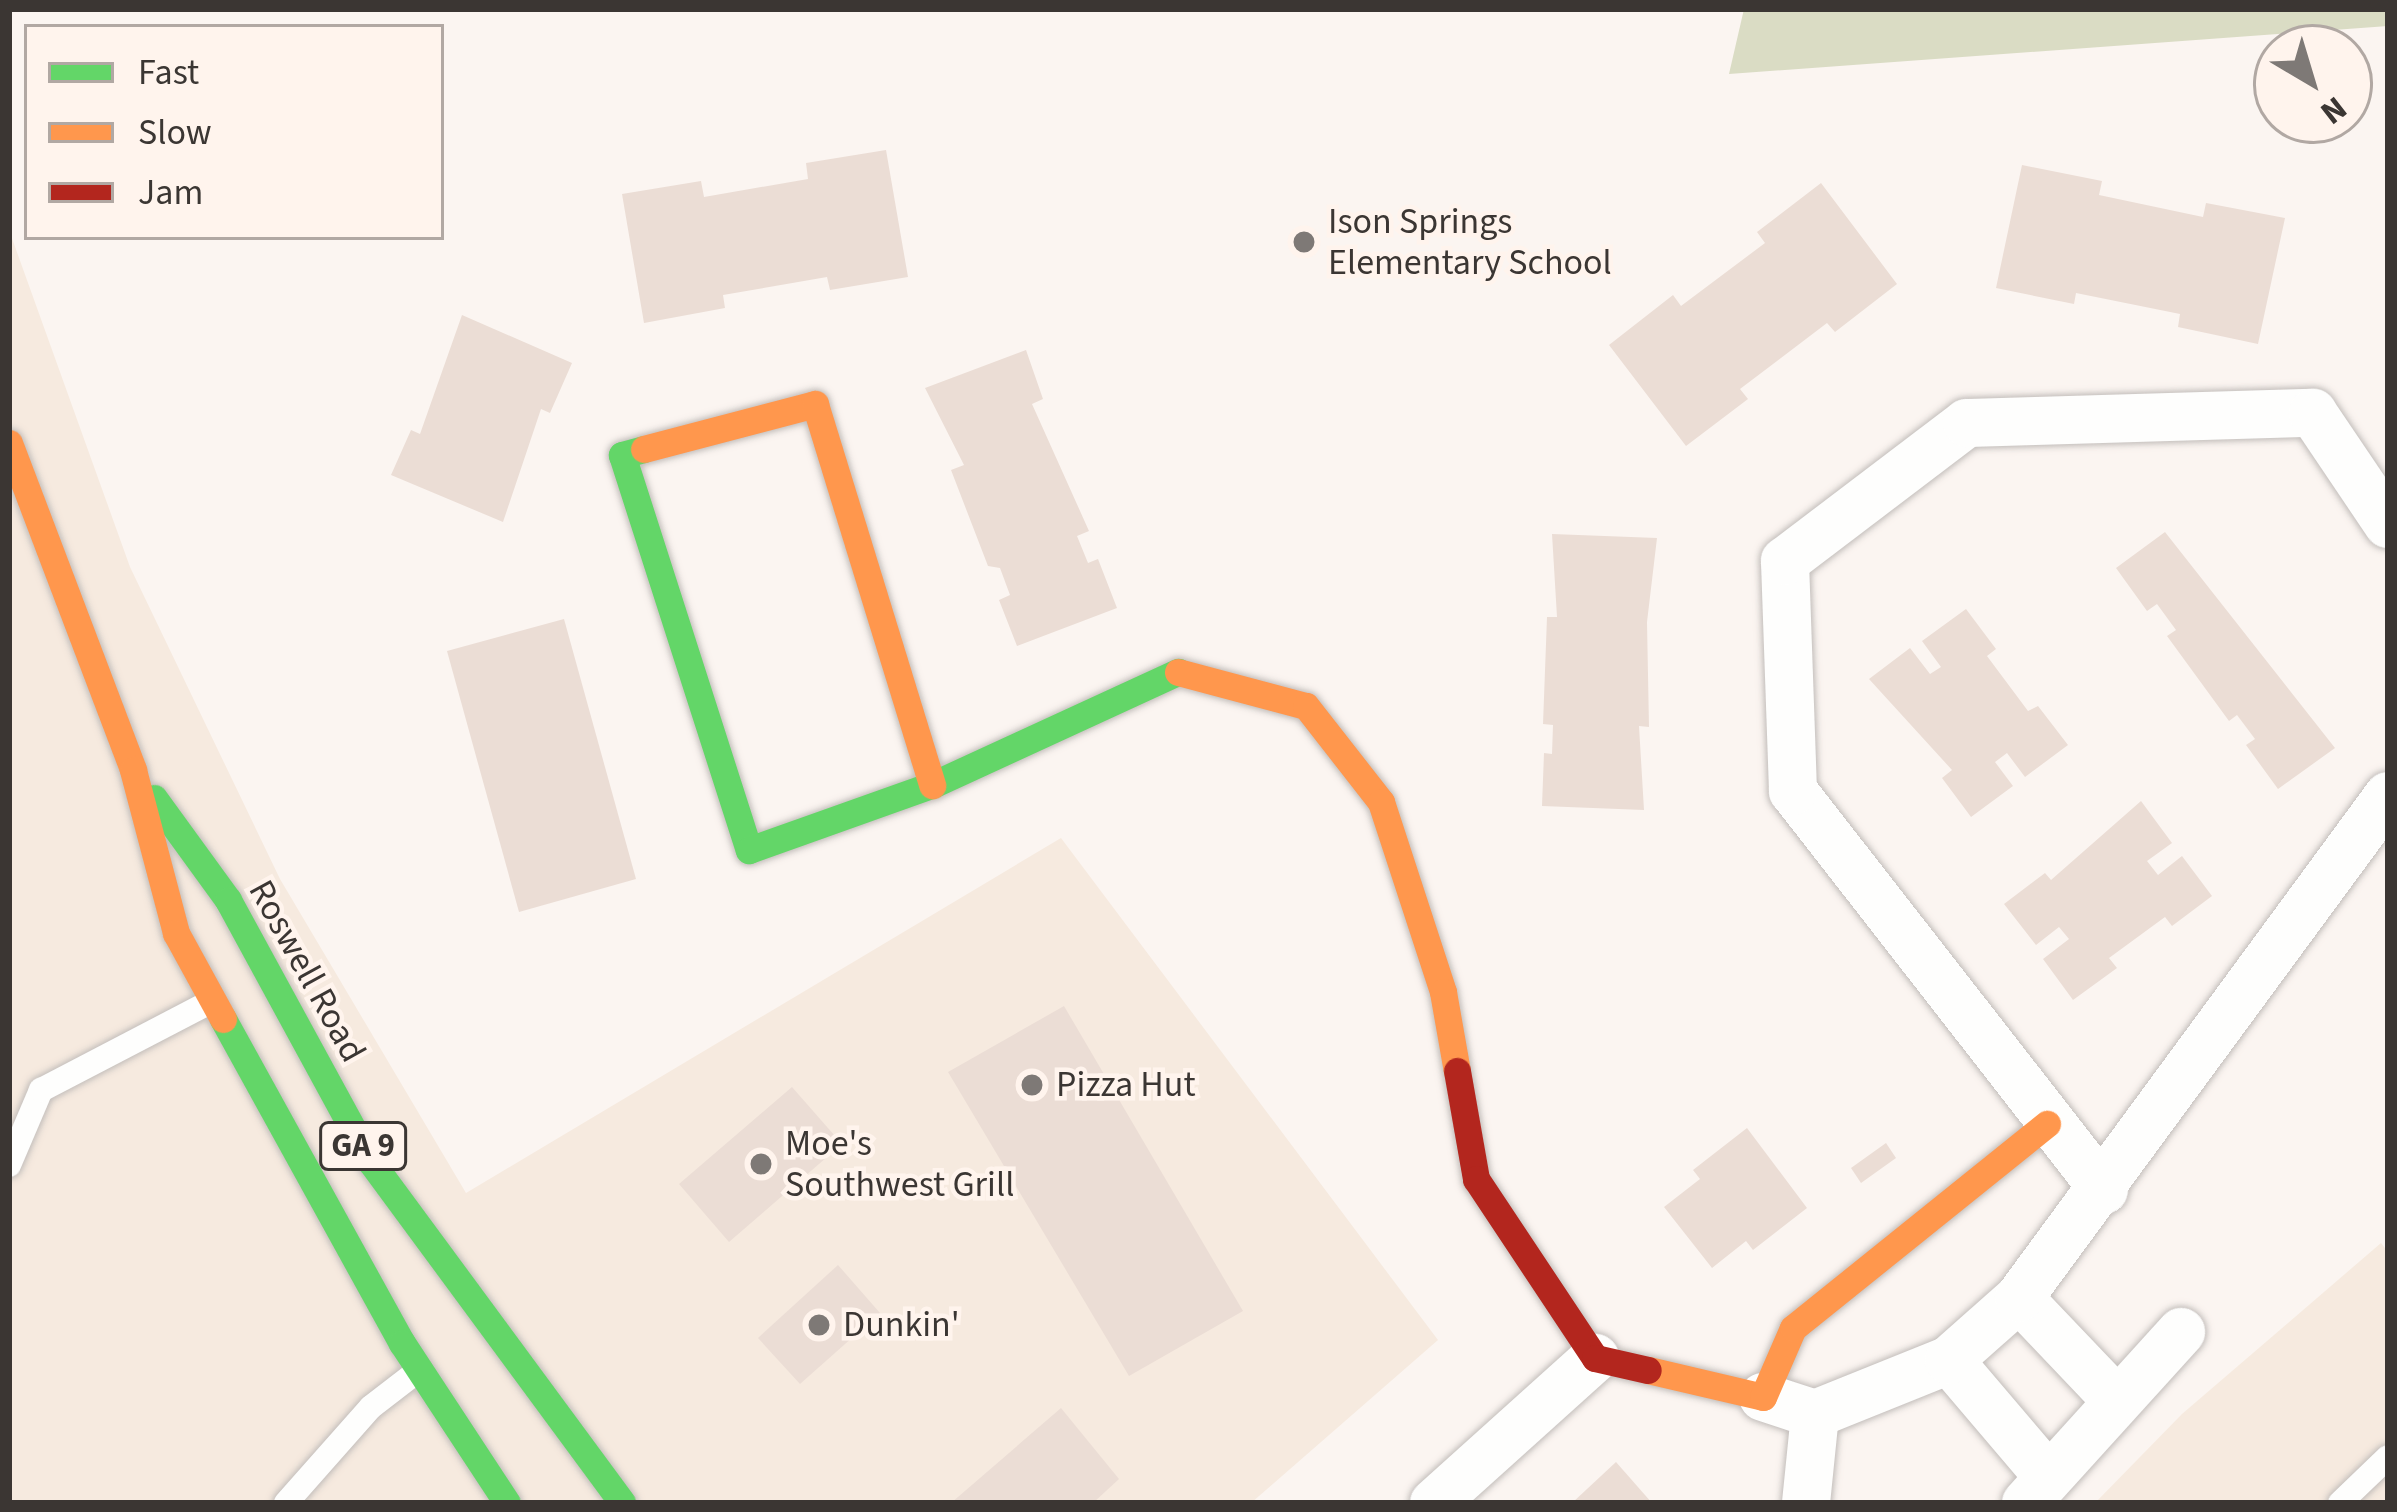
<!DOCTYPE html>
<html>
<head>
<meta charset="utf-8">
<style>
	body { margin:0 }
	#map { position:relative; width:2397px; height:1512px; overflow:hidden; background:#fbf5f1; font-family:"Source Sans 3",sans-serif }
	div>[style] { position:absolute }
	.commercial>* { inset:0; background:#f6eadf }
	.green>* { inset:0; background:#dadcc4 }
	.building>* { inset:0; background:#ebddd5 }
	.roads { filter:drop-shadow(0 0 3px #c3bebb) drop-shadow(0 0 3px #c3bebb) }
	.lane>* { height:24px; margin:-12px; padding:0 12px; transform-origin:12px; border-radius:12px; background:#fefefd }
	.street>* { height:48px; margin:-24px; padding:0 24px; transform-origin:24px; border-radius:24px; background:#fefefd }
	.fast>* { height:27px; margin:-13.5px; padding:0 13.5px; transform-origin:13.5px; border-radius:13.5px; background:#63d668 }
	.slow>* { height:27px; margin:-13.5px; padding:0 13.5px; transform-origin:13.5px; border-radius:13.5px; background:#ff974d }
	.jam>* { height:27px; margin:-13.5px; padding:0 13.5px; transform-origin:13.5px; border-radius:13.5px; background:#b3261e }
	.dots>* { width:33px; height:33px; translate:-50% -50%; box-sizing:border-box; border:6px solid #fff4ed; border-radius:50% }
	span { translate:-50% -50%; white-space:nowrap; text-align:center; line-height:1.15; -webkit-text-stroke:9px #fff4ed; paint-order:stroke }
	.shield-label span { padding:3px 9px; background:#fff4ed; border:3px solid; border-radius:9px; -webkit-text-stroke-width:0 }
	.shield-label { font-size:33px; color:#3b3633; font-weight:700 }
	.poi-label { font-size:36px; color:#3b3633 }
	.left { translate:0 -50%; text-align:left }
	.street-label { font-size:36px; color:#3b3633 }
	.frame { position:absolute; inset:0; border:12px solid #3b3633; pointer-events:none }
	.legend { position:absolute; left:24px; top:24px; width:420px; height:216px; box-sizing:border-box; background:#fff4ed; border:3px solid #b1a8a3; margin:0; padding:15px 21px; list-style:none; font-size:36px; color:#3b3633 }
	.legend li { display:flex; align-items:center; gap:24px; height:60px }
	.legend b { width:60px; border:3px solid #b1a8a3 }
	.north { position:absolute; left:2253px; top:24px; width:120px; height:120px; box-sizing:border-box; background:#fff4ed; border:3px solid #b1a8a3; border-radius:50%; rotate:142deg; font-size:33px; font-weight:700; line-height:48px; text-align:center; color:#3b3633 }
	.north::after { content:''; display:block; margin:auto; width:42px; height:54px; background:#7e7976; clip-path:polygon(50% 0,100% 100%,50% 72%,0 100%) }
</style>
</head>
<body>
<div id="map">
	<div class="commercial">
		<div style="clip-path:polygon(9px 230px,130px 567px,280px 879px,466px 1193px,1061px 838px,1438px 1340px,1251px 1503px,9px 1503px)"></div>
		<div style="clip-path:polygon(2381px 1243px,2388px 1252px,2388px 1503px,2095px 1503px,2182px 1414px)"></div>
	</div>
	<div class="green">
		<div style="clip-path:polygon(1744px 9px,2388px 9px,2388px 26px,1729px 74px)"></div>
	</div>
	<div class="building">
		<div style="clip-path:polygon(886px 150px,908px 277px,830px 290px,827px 277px,723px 295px,725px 308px,644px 323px,622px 194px,701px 181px,704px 197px,808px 179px,806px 163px)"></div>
		<div style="clip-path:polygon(2022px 165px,2102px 181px,2099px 195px,2203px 217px,2206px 203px,2285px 218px,2258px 344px,2178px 327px,2180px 314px,2076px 293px,2074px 304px,1996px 288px)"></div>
		<div style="clip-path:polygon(1821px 183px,1897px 284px,1835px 332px,1827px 323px,1740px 389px,1748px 399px,1686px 446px,1609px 345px,1673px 295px,1681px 306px,1765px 243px,1757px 232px)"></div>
		<div style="clip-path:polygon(462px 315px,572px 363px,550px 413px,541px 409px,503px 522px,391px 475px,411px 430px,420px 434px)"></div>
		<div style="clip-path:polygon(1026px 350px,1043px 399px,1032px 404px,1089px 531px,1077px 536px,1088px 563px,1098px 559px,1117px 608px,1017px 646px,999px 600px,1010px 595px,1000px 568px,988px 566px,951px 470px,964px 465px,925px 388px)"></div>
		<div style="clip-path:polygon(2165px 532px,2335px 748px,2278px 789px,2246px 745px,2255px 739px,2237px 715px,2229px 721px,2167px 636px,2176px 630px,2157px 604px,2147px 611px,2116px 568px)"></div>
		<div style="clip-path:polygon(1552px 534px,1657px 538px,1647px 622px,1649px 727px,1639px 726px,1644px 810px,1542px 806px,1544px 753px,1552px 754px,1553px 725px,1543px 724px,1547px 617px,1557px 617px)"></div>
		<div style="clip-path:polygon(1966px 609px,1996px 649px,1987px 656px,2028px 711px,2038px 706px,2068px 745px,2025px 777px,2007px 753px,1995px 762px,2013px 786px,1971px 817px,1942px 778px,1952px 770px,1869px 679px,1910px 648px,1930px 674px,1941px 667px,1922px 641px)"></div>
		<div style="clip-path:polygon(564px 619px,636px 879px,519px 912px,447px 651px)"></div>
		<div style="clip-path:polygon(2141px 801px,2172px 843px,2147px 861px,2158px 875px,2182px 856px,2212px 896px,2172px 926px,2165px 917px,2109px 958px,2117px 968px,2073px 1000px,2043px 959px,2069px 939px,2059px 927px,2036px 945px,2004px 904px,2045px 873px,2051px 880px)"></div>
		<div style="clip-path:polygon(1064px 1006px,1243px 1311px,1129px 1376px,948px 1072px)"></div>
		<div style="clip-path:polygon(792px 1087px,842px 1144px,729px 1242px,679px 1184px)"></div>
		<div style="clip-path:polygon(1747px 1128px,1807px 1208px,1753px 1250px,1746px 1241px,1712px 1268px,1664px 1207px,1700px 1179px,1693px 1170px)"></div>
		<div style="clip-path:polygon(1886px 1143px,1896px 1158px,1861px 1183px,1851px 1168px)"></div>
		<div style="clip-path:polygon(838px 1265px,880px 1313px,800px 1384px,758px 1338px)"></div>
		<div style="clip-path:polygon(1061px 1408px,1119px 1479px,1093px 1503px,951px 1503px)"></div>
		<div style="clip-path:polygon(1616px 1462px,1652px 1503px,1572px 1503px)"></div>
	</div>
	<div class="roads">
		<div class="lane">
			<div style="left:9px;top:1165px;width:82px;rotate:-66.9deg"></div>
			<div style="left:41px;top:1090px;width:191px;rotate:-27.5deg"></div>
			<div style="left:286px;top:1503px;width:128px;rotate:-48.5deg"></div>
			<div style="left:371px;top:1407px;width:61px;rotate:-37.6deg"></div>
			<div style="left:2340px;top:1503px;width:66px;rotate:-43.8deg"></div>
		</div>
		<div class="street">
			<div style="left:2104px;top:1190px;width:506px;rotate:-127.93deg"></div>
			<div style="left:1793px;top:791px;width:230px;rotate:-92deg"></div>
			<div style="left:1785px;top:561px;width:228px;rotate:-37.2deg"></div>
			<div style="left:1967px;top:423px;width:346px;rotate:-1.7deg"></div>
			<div style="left:2313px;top:413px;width:134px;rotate:56deg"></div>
			<div style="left:2019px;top:1298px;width:142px;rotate:46.4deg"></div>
			<div style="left:1949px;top:1360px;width:150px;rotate:49.6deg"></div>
			<div style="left:1763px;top:1397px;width:55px;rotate:18.1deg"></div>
			<div style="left:1815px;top:1414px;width:144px;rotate:-21.9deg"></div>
			<div style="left:1949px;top:1360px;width:94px;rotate:-41.5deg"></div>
			<div style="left:2019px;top:1298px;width:623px;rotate:-53.68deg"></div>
			<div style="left:1434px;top:1503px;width:217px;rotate:-42deg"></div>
			<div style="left:1806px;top:1503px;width:89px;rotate:-84.2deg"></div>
			<div style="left:2026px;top:1503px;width:231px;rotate:-47.8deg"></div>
		</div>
		<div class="fast">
			<div style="left:644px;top:449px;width:23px;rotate:165deg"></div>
			<div style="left:622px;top:455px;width:415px;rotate:72.2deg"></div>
			<div style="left:749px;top:850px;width:194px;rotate:-19.6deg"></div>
			<div style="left:932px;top:785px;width:271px;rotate:-24.7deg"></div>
			<div style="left:154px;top:798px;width:126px;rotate:54deg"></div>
			<div style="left:228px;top:900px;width:298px;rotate:61.4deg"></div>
			<div style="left:371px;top:1162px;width:423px;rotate:53.6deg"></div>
			<div style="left:223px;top:1019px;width:370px;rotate:61.1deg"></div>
			<div style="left:402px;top:1343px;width:191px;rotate:56.7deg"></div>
		</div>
		<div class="slow">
			<div style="left:9px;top:443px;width:350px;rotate:69.2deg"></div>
			<div style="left:133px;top:770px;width:169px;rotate:75.2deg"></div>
			<div style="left:176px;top:933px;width:98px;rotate:61.3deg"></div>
			<div style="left:644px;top:449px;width:177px;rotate:-14.7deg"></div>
			<div style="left:815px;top:404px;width:399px;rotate:72.9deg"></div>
			<div style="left:1178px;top:672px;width:132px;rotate:14.9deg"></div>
			<div style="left:1306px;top:706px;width:122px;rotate:52deg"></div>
			<div style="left:1381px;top:802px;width:200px;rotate:71.9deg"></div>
			<div style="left:1443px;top:992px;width:80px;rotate:80deg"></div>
			<div style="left:1648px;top:1370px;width:118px;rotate:13.2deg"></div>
			<div style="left:1763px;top:1397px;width:75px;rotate:-66.5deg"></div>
			<div style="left:1793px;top:1328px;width:326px;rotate:-38.8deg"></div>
		</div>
		<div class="jam">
			<div style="left:1457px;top:1071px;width:110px;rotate:80deg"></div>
			<div style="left:1476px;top:1179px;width:215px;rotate:56.4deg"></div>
			<div style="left:1595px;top:1358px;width:54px;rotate:12.8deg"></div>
		</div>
	</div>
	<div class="dots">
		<div style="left:1304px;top:242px;background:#7e7976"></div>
		<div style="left:1032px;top:1085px;background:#7e7976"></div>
		<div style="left:761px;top:1164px;background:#7e7976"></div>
		<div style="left:819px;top:1325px;background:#7e7976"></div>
	</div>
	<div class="shield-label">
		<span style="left:363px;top:1146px">GA 9</span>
	</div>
	<div class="poi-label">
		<span class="left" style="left:1328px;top:242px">Ison Springs<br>Elementary School</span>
		<span class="left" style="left:1056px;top:1085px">Pizza Hut</span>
		<span class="left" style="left:785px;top:1164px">Moe's<br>Southwest Grill</span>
		<span class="left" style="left:843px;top:1325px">Dunkin'</span>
	</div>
	<div class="street-label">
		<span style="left:307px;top:971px;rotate:61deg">Roswell Road</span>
	</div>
	<div class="frame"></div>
	<ul class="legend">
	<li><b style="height:15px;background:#63d668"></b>Fast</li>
	<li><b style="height:15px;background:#ff974d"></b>Slow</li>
	<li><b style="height:15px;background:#b3261e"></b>Jam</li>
	</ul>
	<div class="north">N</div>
</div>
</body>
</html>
